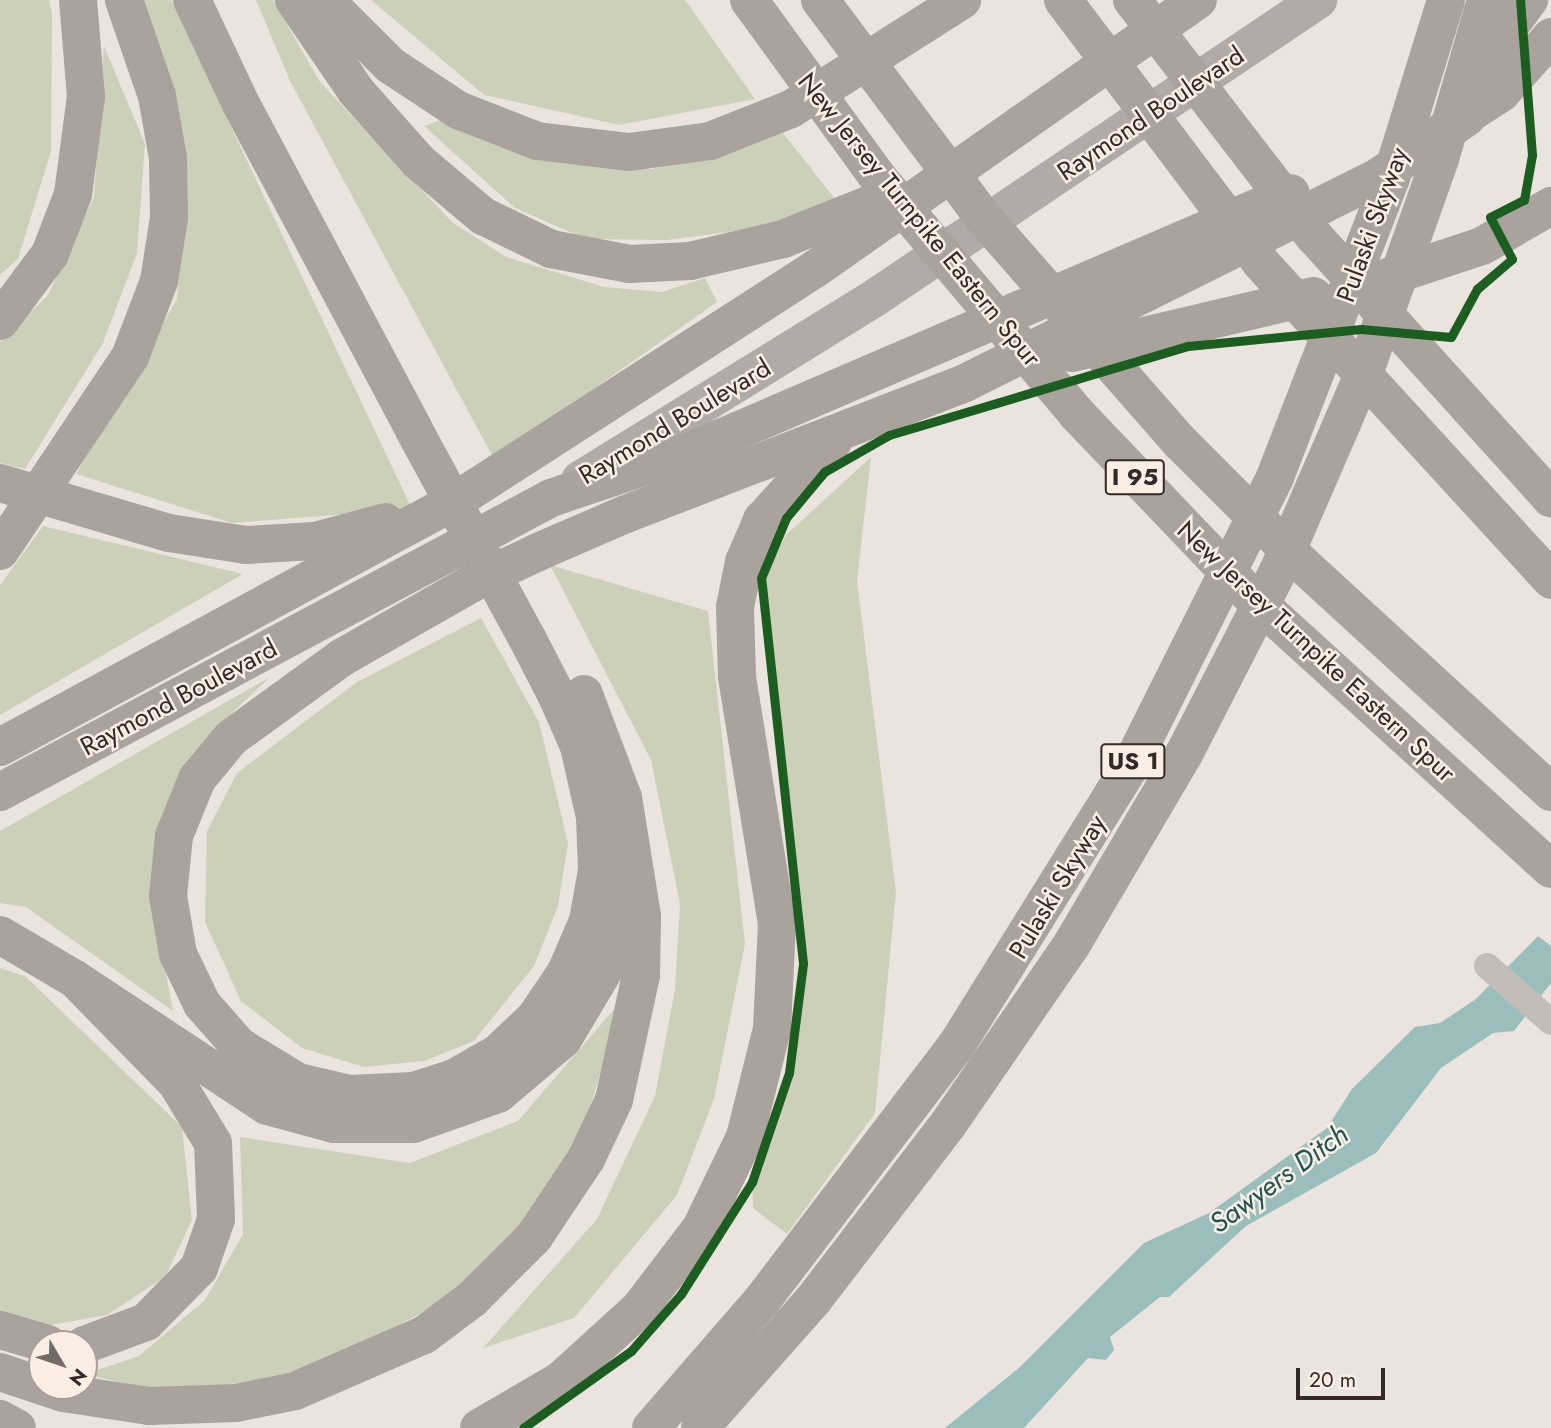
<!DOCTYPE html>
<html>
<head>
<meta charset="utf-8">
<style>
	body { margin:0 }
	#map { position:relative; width:1551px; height:1428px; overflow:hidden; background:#ebe4de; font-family:Jost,sans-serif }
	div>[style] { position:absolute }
	.green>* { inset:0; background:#cdd0b8 }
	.water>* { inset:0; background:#9abebb }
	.street>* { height:26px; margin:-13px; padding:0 13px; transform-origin:13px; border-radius:13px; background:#c3bcb7 }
	.primary>* { height:38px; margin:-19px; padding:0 19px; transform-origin:19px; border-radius:19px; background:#b2aaa6 }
	.highway>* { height:38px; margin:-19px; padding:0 19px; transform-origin:19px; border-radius:19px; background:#aaa39d }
	.cycleway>* { height:9px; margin:-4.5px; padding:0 4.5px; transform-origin:4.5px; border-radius:4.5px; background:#1b5e20 }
	span { translate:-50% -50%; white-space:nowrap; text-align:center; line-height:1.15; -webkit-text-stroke:5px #f9ede4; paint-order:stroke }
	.shield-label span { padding:2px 5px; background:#f9ede4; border:2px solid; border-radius:5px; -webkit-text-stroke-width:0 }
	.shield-label { font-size:24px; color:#342926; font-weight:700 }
	.street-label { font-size:26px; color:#342926 }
	.water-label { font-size:28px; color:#1c5454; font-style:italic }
	.north { position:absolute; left:28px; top:1330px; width:70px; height:70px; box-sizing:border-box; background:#f9ede4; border:2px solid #aa9f98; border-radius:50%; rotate:129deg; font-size:19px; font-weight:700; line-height:28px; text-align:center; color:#342926 }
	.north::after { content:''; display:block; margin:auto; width:24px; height:32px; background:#746a66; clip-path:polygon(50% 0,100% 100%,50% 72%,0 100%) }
	.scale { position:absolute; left:1296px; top:1368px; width:89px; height:32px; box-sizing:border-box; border:4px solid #342926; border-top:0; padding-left:9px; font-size:21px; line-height:24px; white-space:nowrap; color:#342926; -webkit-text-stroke:5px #f9ede4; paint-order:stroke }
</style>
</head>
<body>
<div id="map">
	<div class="green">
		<div style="clip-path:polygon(0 0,49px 0,52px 14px,51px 151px,18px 259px,0 275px)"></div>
		<div style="clip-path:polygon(131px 0,171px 0,412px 509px,232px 523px,76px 474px,177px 299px,186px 168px)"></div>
		<div style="clip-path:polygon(256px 0,273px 0,320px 82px,452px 222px,506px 257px,604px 287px,662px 292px,705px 278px,717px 302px,494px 459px,290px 81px)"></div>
		<div style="clip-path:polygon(371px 0,685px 0,755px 99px,619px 125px,484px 95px)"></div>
		<div style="clip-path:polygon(104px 46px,145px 144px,137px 253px,103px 343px,25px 469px,0 463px,0 342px,48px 295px,94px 197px)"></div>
		<div style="clip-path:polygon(441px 120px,541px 158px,652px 169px,783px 133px,836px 200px,759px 228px,667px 240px,586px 239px,515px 208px,424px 126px)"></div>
		<div style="clip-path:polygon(871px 457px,857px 581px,896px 892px,875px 1113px,787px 1234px,753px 1208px,752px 1182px,789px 1073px,803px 963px,761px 578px,787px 534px)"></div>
		<div style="clip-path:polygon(43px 526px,243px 574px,0 715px,0 585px)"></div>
		<div style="clip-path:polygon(550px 565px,708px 611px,745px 944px,714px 1099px,677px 1195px,574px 1318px,483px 1348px,597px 1219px,655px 1096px,675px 989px,680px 904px,651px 760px)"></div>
		<div style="clip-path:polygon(481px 618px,539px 722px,568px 843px,558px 906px,534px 966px,474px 1041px,424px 1061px,364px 1067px,302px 1048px,241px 1001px,205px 922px,207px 831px,237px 773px,357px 682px)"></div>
		<div style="clip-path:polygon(270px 677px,234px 711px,167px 806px,153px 903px,173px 1011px,26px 907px,0 903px,0 831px)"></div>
		<div style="clip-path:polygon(0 968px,25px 976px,182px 1127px,192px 1220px,165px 1277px,107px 1315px,45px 1326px,0 1315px)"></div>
		<div style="clip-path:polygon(622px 1000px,589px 1111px,541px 1208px,447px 1299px,305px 1376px,160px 1392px,85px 1374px,139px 1356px,205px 1300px,243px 1234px,240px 1137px,410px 1163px,518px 1121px)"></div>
	</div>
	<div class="water">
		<div style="clip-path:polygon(1538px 936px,1551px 946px,1551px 983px,1514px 1031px,1493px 1033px,1441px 1068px,1376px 1153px,1246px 1226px,1169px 1297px,1160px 1297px,1110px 1337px,1114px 1350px,1106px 1360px,1088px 1358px,1024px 1428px,945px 1428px,1020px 1367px,1144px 1243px,1209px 1213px,1327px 1128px,1352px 1089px,1415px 1027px,1440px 1023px,1476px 999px)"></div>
	</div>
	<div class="street">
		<div style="left:1487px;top:966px;width:85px;rotate:41.2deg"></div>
	</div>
	<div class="primary">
		<div style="left:580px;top:480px;width:348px;rotate:-31.7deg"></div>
		<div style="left:876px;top:297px;width:533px;rotate:-33.9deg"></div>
	</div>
	<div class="highway">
		<div style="left:192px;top:0;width:115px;rotate:64.8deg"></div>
		<div style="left:241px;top:104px;width:369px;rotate:62deg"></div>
		<div style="left:414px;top:430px;width:237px;rotate:61.5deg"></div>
		<div style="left:527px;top:638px;width:65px;rotate:62.7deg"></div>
		<div style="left:557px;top:696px;width:55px;rotate:66.3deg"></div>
		<div style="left:579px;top:746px;width:73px;rotate:77.3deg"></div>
		<div style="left:595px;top:817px;width:53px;rotate:87.8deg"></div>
		<div style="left:597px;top:870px;width:52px;rotate:100deg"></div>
		<div style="left:588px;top:921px;width:56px;rotate:113.3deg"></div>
		<div style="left:566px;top:972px;width:55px;rotate:124deg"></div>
		<div style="left:535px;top:1018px;width:51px;rotate:136.6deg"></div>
		<div style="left:498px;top:1053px;width:51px;rotate:150.4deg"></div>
		<div style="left:454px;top:1078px;width:43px;rotate:162.4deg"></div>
		<div style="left:413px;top:1091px;width:63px;rotate:177.3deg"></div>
		<div style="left:350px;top:1094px;width:53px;rotate:-167deg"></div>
		<div style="left:298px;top:1082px;width:69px;rotate:-148.6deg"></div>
		<div style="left:239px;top:1046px;width:56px;rotate:-131.4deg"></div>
		<div style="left:202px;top:1004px;width:55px;rotate:-115.6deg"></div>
		<div style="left:178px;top:954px;width:59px;rotate:-99.8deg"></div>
		<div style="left:168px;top:896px;width:60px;rotate:-84.3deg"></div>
		<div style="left:174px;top:836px;width:61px;rotate:-68deg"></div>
		<div style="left:197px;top:779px;width:53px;rotate:-50.3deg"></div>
		<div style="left:231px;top:738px;width:136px;rotate:-36deg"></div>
		<div style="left:341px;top:658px;width:153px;rotate:-29.7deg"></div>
		<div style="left:474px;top:582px;width:33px;rotate:-25deg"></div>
		<div style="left:504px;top:568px;width:38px;rotate:-25deg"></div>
		<div style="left:538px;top:552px;width:96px;rotate:-23.4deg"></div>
		<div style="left:626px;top:514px;width:363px;rotate:-21.1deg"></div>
		<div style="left:965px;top:383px;width:458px;rotate:-26.5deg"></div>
		<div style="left:1375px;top:179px;width:110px;rotate:-33.8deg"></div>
		<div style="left:294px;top:0;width:110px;rotate:55.7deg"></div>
		<div style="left:356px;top:91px;width:95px;rotate:48.4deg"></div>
		<div style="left:419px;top:162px;width:84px;rotate:40.2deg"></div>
		<div style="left:483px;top:216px;width:76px;rotate:25.9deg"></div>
		<div style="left:551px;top:249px;width:80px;rotate:10.8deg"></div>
		<div style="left:630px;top:264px;width:60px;rotate:-2.9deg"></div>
		<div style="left:690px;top:261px;width:96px;rotate:-13.3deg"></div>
		<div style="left:783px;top:239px;width:113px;rotate:-21.8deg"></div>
		<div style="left:325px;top:0;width:92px;rotate:45deg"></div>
		<div style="left:390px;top:65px;width:82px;rotate:33.5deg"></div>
		<div style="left:458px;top:110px;width:85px;rotate:21.4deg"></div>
		<div style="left:537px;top:141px;width:93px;rotate:6.8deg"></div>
		<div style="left:629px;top:152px;width:82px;rotate:-7.7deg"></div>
		<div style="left:710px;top:141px;width:87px;rotate:-21.6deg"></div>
		<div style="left:791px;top:109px;width:203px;rotate:-32.5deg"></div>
		<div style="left:749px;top:0;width:223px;rotate:54deg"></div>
		<div style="left:880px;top:180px;width:304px;rotate:49.9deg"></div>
		<div style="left:1076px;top:413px;width:255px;rotate:46.3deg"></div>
		<div style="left:1252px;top:597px;width:404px;rotate:42.3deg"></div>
		<div style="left:820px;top:0;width:270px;rotate:53.1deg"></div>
		<div style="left:982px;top:216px;width:300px;rotate:48.8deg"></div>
		<div style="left:1180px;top:442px;width:171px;rotate:45deg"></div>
		<div style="left:1301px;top:563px;width:339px;rotate:42.5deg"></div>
		<div style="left:1063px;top:0;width:329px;rotate:53deg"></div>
		<div style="left:1261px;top:263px;width:430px;rotate:47.5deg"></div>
		<div style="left:1132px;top:0;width:297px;rotate:52.4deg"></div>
		<div style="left:1313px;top:235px;width:355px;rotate:47.9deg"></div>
		<div style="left:1476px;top:71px;width:89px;rotate:-53.3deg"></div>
		<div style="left:1444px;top:130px;width:68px;rotate:-33deg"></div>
		<div style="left:1501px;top:93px;width:75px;rotate:-48.2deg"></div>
		<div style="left:1385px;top:278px;width:102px;rotate:-18.3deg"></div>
		<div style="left:1482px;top:246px;width:80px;rotate:-30.1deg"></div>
		<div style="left:0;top:321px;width:84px;rotate:-53.3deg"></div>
		<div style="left:50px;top:254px;width:64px;rotate:-69deg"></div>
		<div style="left:73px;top:194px;width:98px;rotate:-82.4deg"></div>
		<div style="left:86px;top:97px;width:97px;rotate:-94.7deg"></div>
		<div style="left:1072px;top:353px;width:248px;rotate:-13.3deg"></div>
		<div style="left:0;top:483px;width:176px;rotate:16.5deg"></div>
		<div style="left:169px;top:533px;width:78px;rotate:8.9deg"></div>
		<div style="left:246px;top:545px;width:69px;rotate:-3.3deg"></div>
		<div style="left:315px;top:541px;width:73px;rotate:-15deg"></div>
		<div style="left:0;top:551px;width:234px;rotate:-56.2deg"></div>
		<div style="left:130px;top:357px;width:81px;rotate:-69.1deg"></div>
		<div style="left:159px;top:281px;width:64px;rotate:-81deg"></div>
		<div style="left:169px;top:218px;width:60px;rotate:-91deg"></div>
		<div style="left:168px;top:158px;width:63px;rotate:-100.1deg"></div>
		<div style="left:157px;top:96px;width:102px;rotate:-109deg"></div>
		<div style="left:0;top:747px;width:517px;rotate:-28.4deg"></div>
		<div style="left:455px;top:501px;width:428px;rotate:-32.8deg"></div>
		<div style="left:815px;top:269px;width:468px;rotate:-35.1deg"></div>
		<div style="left:0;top:792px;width:625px;rotate:-28.08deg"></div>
		<div style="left:551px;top:498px;width:145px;rotate:-18.6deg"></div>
		<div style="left:688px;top:452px;width:656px;rotate:-23.24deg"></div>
		<div style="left:0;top:935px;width:87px;rotate:30.4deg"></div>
		<div style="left:75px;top:979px;width:144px;rotate:45.6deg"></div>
		<div style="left:176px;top:1082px;width:71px;rotate:58.8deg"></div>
		<div style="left:213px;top:1143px;width:76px;rotate:87.7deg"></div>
		<div style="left:216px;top:1219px;width:52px;rotate:109.1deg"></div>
		<div style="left:199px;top:1268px;width:76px;rotate:134.5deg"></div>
		<div style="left:146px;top:1322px;width:66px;rotate:159.6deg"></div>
		<div style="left:75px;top:979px;width:230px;rotate:33.5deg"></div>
		<div style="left:267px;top:1106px;width:69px;rotate:15deg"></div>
		<div style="left:334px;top:1124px;width:79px"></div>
		<div style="left:413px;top:1124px;width:90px;rotate:-19.4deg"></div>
		<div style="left:498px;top:1094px;width:85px;rotate:-40.2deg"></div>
		<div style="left:563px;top:1039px;width:84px;rotate:-59.2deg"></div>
		<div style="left:606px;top:967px;width:85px;rotate:-74.3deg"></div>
		<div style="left:0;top:1330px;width:50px;rotate:16.3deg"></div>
		<div style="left:0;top:1372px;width:66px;rotate:18.4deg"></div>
		<div style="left:63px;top:1393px;width:87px;rotate:8.6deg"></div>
		<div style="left:149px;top:1406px;width:87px;rotate:-2deg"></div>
		<div style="left:236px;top:1403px;width:60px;rotate:-11.5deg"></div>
		<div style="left:295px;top:1391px;width:141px;rotate:-23.5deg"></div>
		<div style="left:424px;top:1335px;width:60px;rotate:-36.9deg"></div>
		<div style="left:472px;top:1299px;width:88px;rotate:-45deg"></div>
		<div style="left:534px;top:1237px;width:94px;rotate:-56.3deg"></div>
		<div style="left:586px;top:1159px;width:65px;rotate:-64.6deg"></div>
		<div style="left:614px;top:1100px;width:128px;rotate:-77.8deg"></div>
		<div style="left:641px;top:975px;width:59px;rotate:-89deg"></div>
		<div style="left:642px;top:916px;width:120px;rotate:-99.1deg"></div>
		<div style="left:623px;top:798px;width:111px;rotate:-110.6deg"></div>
		<div style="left:0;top:1419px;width:19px;rotate:28deg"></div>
		<div style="left:479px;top:1428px;width:95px;rotate:-30.3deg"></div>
		<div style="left:561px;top:1380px;width:107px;rotate:-42.3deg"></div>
		<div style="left:640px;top:1308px;width:101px;rotate:-52.7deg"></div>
		<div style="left:701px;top:1228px;width:101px;rotate:-64.2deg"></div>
		<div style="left:745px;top:1137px;width:111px;rotate:-76deg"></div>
		<div style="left:772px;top:1029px;width:105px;rotate:-87.3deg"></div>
		<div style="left:777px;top:924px;width:251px;rotate:-99.2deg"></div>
		<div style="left:737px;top:676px;width:69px;rotate:-91.7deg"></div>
		<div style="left:735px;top:607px;width:46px;rotate:-78.7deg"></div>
		<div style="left:744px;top:562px;width:46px;rotate:-66.8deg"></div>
		<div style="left:762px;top:520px;width:105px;rotate:-47.7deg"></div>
		<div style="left:651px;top:1428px;width:171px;rotate:-49deg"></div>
		<div style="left:763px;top:1299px;width:318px;rotate:-52.7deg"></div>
		<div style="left:956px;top:1046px;width:329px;rotate:-58.1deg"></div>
		<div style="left:1130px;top:767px;width:324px;rotate:-63.4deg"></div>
		<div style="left:1275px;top:477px;width:321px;rotate:-68.8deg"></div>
		<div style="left:1391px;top:178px;width:186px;rotate:-72.8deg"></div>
		<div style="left:700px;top:1428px;width:172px;rotate:-48.5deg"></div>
		<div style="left:814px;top:1299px;width:222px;rotate:-52.5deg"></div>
		<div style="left:949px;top:1123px;width:217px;rotate:-55.5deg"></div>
		<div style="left:1072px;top:944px;width:221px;rotate:-59.5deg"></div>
		<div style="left:1184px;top:754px;width:208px;rotate:-62.8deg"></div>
		<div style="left:1279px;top:569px;width:219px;rotate:-66.6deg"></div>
		<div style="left:1366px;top:368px;width:222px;rotate:-70.5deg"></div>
		<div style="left:1440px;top:159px;width:166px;rotate:-73.9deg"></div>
	</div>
	<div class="cycleway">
		<div style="left:523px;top:1428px;width:133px;rotate:-35.5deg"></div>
		<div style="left:631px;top:1351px;width:76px;rotate:-48.7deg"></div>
		<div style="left:681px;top:1294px;width:133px;rotate:-57.6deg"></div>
		<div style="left:752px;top:1182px;width:115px;rotate:-71.3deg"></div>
		<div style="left:789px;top:1073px;width:111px;rotate:-82.7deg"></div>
		<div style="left:803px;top:963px;width:387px;rotate:-96.2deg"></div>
		<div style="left:761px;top:578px;width:65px;rotate:-67.4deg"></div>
		<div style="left:786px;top:518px;width:60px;rotate:-50.4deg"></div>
		<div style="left:824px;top:472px;width:75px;rotate:-29.6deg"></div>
		<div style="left:889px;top:435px;width:312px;rotate:-16.6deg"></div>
		<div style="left:1188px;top:346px;width:174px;rotate:-5.6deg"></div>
		<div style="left:1361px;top:329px;width:90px;rotate:5.1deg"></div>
		<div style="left:1451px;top:337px;width:55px;rotate:-61.6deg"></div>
		<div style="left:1477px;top:289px;width:46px;rotate:-40.6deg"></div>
		<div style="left:1512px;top:259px;width:47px;rotate:-117.6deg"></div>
		<div style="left:1490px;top:217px;width:38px;rotate:-27deg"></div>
		<div style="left:1524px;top:200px;width:46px;rotate:-79.9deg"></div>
		<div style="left:1532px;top:155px;width:155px;rotate:-94.4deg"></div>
	</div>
	<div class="shield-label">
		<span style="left:1135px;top:477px">I 95</span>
		<span style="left:1133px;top:761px">US 1</span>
	</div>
	<div class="street-label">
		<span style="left:1151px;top:114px;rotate:-34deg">Raymond Boulevard</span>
		<span style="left:919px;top:220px;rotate:51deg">New Jersey Turnpike Eastern Spur</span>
		<span style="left:1373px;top:225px;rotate:-70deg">Pulaski Skyway</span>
		<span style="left:675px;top:422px;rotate:-31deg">Raymond Boulevard</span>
		<span style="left:1316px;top:652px;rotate:43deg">New Jersey Turnpike Eastern Spur</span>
		<span style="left:179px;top:698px;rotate:-28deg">Raymond Boulevard</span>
		<span style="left:1058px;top:887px;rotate:-59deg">Pulaski Skyway</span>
	</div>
	<div class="water-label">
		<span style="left:1279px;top:1179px;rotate:-36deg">Sawyers Ditch</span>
	</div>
	<div class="north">N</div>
	<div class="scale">20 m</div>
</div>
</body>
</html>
